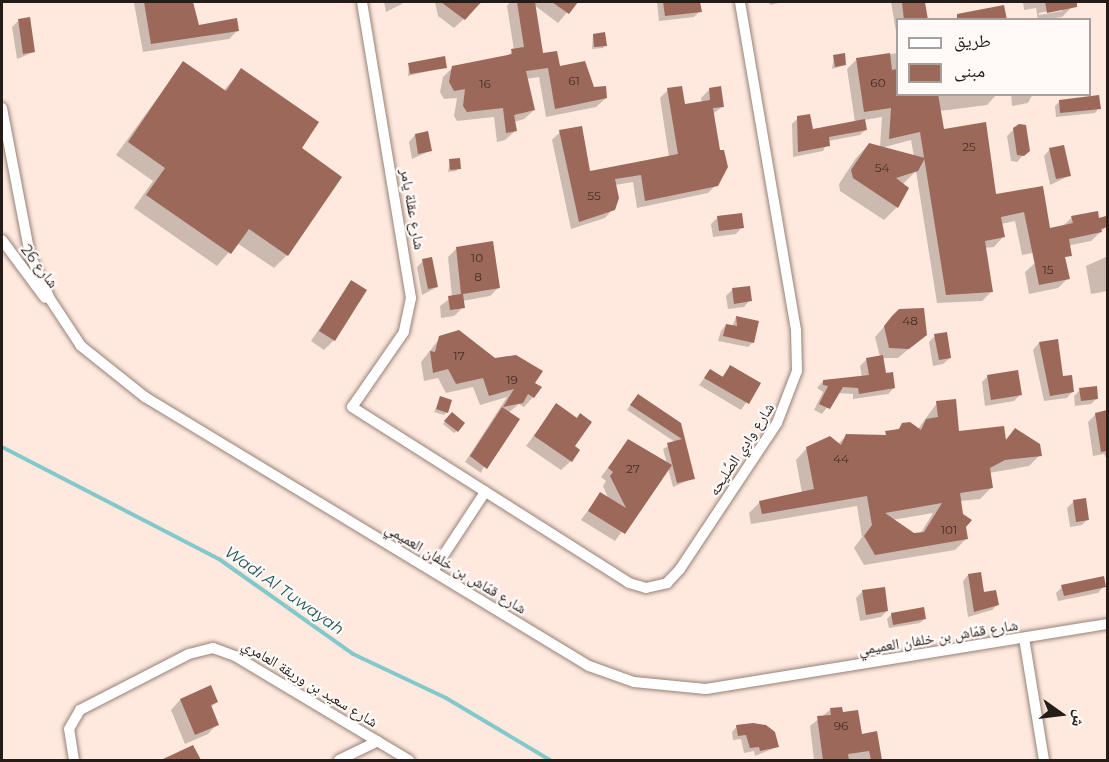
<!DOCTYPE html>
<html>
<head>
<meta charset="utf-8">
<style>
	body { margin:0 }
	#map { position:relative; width:1109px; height:762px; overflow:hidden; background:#ffe9de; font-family:Montserrat,"Noto Naskh Arabic",sans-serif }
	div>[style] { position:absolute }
	.shadow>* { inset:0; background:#0003 }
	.stream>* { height:4px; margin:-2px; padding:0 2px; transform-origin:2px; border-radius:2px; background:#83c8cb }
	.building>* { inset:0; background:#9b6859 }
	.roads { filter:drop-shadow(0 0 2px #968278) drop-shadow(0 0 2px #968278) }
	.minor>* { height:10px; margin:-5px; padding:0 5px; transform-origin:5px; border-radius:5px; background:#fff }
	span { translate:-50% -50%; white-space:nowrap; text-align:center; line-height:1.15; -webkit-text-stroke:4.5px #fffaf8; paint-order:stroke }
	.number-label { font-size:12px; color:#422f28 }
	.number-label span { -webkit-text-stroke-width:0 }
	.street-label { font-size:15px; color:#241c18 }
	.water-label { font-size:16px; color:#1a5658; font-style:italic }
	.frame { position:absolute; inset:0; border:3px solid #241c18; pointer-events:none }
	.legend { position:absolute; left:896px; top:18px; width:195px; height:78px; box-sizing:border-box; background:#fffaf8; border:2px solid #a7a19e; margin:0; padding:8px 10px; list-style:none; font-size:18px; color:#241c18 }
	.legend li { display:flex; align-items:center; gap:12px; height:30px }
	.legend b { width:30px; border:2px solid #a7a19e }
	.north { position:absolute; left:1031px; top:684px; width:60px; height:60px; -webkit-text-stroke:4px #fffaf8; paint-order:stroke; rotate:104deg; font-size:16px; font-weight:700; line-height:24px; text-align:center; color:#241c18 }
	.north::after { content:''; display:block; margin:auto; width:21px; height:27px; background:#241c18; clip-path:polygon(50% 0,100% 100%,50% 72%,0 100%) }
</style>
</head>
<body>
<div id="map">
	<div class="shadow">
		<div style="clip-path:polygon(192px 2px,198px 27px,238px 30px,229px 39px,143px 52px,134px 3px)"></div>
		<div style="clip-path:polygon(384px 2px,401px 2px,402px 4px,386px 12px)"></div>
		<div style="clip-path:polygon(435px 2px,482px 2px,454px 28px,438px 16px)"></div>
		<div style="clip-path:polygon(510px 2px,576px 2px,558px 23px,534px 5px,541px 55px,606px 98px,596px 107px,546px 117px,539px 77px,526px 79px,534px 110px,524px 119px,514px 122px,515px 131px,505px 140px,497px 142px,494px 117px,457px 121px,454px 116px,457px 98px,444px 99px,440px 92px,443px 77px,453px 67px,506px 57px,514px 50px,507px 6px)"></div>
		<div style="clip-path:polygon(657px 2px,699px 2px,700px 11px,694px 17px,659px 21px)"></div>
		<div style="clip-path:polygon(769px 2px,783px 2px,770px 5px)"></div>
		<div style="clip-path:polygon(891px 2px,924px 2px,926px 20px,898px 20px,898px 43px)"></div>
		<div style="clip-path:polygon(evenodd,1023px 2px,1070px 2px,1071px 8px,1062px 17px,1038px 20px,1036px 8px,1024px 10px,1023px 2px,1062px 8px,1062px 11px,1039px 15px,1039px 13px,1062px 8px)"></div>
		<div style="clip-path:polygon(18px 21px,34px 52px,17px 59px,12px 27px)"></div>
		<div style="clip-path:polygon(593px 35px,605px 45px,603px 48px,592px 49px)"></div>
		<div style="clip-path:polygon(evenodd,898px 53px,898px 94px,997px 94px,987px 105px,940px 111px,943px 131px,995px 196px,1042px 187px,1049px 229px,1063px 226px,1072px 217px,1105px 218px,1107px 226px,1091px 241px,1022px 255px,1015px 221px,1001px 224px,1003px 237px,994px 247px,985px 248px,991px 292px,982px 301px,937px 303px,916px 171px,902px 185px,897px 207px,884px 220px,840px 191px,839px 184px,856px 158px,869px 144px,880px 147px,882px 117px,864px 120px,866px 129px,860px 135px,828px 141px,823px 151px,793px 157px,792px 124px,798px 118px,811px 130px,855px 122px,847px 69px,857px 59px,898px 53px,911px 140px,914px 157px,881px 148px,911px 140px)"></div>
		<div style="clip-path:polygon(834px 57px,845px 65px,832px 69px)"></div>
		<div style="clip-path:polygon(183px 63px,223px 91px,242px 70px,300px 149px,287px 255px,274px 268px,237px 243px,217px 266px,134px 208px,153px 181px,116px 155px)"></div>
		<div style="clip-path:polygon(409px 64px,446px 67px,408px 76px)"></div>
		<div style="clip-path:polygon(668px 90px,683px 106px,702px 103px,701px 98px,709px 90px,723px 106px,713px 114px,716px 185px,708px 193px,637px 208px,633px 182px,615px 185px,613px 209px,605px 218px,571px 229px,552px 140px,560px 132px,589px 173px,669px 157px,660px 98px)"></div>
		<div style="clip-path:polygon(1033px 94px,1028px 103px,1012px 106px,1011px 94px)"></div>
		<div style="clip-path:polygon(1059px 102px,1099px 108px,1095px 113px,1056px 117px,1055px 106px)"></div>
		<div style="clip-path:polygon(1013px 130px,1028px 150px,1017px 162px,1011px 161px,1007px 136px)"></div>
		<div style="clip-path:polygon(415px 135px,430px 151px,412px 159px,409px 142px)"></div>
		<div style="clip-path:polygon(1050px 149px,1069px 176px,1050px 185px,1044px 156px)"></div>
		<div style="clip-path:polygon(450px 161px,459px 168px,456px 171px,448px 172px)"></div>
		<div style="clip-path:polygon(717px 218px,742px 227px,736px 234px,713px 237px,711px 224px)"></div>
		<div style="clip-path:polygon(457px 248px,499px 287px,490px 296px,462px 301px,463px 307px,454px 316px,441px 318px,440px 306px,452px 297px,448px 257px)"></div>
		<div style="clip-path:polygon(1108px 256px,1108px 291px,1091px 294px,1086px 266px)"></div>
		<div style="clip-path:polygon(423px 261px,437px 287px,422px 295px,417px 267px)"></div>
		<div style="clip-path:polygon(1035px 263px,1068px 278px,1058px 288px,1029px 294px,1025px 272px)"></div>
		<div style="clip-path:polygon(351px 282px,334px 340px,324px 350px,311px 341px)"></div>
		<div style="clip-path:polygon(732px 290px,750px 300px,744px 307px,728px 309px,726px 296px)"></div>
		<div style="clip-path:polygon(736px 317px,753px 342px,748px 347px,718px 341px,721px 331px,726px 325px,732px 327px)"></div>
		<div style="clip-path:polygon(889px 321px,925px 335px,898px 358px,882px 358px,884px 375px,894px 388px,888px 394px,853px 399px,853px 394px,838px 393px,822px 414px,814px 410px,823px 392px,817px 388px,823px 381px,862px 377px,860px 366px,867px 359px,880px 357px,875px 337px)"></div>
		<div style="clip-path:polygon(935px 336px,950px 358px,943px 364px,933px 366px,929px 342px)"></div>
		<div style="clip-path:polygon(440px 338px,495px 360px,533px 383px,533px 397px,524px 407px,519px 404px,508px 413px,481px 473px,465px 462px,507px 397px,480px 405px,473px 387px,446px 393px,438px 378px,424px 381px,421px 362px)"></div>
		<div style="clip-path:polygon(1039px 343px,1073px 391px,1067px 398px,1044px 401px,1033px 350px)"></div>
		<div style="clip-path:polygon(730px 367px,759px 384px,741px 410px,699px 385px,710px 371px,721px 378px)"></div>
		<div style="clip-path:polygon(988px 376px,1020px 395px,1014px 401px,985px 406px,982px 382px)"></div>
		<div style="clip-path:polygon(1080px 390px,1097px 398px,1091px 404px,1075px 406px,1074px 396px)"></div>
		<div style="clip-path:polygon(441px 398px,447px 412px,444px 415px,434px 412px)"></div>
		<div style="clip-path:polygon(633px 401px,680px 424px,694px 478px,673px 487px,668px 468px,615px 541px,581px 520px,600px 494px,609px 500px,603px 486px,606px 481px,601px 477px,628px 441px,667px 464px,663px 449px,675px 442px,627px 410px)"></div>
		<div style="clip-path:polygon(evenodd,937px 403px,958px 432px,1005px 440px,1015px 430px,1040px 455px,1029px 466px,989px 473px,991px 488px,980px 499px,960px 501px,966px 539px,955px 550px,864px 565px,854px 548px,862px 537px,857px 506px,751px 524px,749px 513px,760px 502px,802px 493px,796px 460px,807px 448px,838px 444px,847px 435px,882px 437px,909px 423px,918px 429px,937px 403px,933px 513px,920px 534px,914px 535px,892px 520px,933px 513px)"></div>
		<div style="clip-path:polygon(556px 405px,576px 419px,580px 415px,571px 461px,561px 470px,526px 446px)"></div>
		<div style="clip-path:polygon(1108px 412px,1108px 461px,1104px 454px,1093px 456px,1088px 422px,1096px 414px)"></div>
		<div style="clip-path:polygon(449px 416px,457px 431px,454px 433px,443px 424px)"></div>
		<div style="clip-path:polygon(1073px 502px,1088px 519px,1082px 525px,1070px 527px,1067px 508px)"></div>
		<div style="clip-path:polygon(968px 575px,997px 605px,992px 610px,968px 617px,963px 581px)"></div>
		<div style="clip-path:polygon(1104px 586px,1098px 593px,1058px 601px,1056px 593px,1062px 587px)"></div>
		<div style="clip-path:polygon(862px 592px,887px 611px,881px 617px,860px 621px,856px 598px)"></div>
		<div style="clip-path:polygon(892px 614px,925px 618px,920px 623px,889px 628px,887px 619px)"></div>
		<div style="clip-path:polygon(210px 687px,217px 702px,210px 708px,217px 724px,208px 734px,185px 744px,171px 710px,180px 700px)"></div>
		<div style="clip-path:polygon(830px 710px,842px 713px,860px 736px,876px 732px,881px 760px,814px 760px,810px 726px)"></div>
		<div style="clip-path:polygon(737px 726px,777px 747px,755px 756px,754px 751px,744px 753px,741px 739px,733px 740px,732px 732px)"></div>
		<div style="clip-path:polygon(193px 747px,200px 760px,161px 760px)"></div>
	</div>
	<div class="stream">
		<div style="left:2px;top:447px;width:244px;rotate:27.3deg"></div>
		<div style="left:219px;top:559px;width:164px;rotate:35.3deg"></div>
		<div style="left:353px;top:654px;width:103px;rotate:25.3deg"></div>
		<div style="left:446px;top:698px;width:121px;rotate:30.8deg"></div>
	</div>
	<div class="building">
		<div style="clip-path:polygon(144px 2px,193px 2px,199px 25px,237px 18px,239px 31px,151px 44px)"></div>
		<div style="clip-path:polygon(441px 2px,481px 2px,465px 20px)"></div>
		<div style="clip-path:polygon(517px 2px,535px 2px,543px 53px,557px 51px,560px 66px,585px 61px,594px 87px,606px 86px,607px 98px,555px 109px,548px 68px,526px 71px,535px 110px,514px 115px,517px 131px,506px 133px,503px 108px,467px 112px,463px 106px,465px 89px,454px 91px,449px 82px,452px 66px,512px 54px,511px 49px,524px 47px)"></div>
		<div style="clip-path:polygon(552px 2px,578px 2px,569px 14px)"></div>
		<div style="clip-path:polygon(663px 2px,700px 2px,702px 12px,665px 16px)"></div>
		<div style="clip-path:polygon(902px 2px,925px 2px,928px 20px,904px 20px)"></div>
		<div style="clip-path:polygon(1045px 2px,1077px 2px,1077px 7px,1047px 13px)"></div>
		<div style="clip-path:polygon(1004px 5px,1007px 20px,957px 20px,957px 14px)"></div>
		<div style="clip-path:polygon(30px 17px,35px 52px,23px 54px,18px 19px)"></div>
		<div style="clip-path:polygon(605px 32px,607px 46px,594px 47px,593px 34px)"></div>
		<div style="clip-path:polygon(845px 53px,846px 65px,835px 67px,833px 55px)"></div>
		<div style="clip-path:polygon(890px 53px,892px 70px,897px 69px,897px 94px,938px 94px,944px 129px,986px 122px,996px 194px,1043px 186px,1050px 228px,1073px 223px,1071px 216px,1098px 211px,1099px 218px,1106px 216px,1107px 227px,1101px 229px,1102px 232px,1069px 239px,1072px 256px,1065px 257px,1070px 279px,1039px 285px,1024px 212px,1001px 217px,1005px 237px,985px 241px,993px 292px,946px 295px,920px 132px,889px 139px,891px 108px,864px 112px,856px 58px)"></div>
		<div style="clip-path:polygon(445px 56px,447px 68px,410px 74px,408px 63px)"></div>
		<div style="clip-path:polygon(183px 61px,226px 91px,241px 68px,319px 122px,302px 148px,342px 177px,288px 256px,249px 229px,231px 254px,146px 195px,165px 168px,128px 142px)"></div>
		<div style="clip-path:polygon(682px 86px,685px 104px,710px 100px,709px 88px,721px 86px,724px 107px,713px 108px,720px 150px,724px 150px,728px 167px,718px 186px,645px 201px,641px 175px,615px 179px,619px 198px,615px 210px,579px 222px,559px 130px,582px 126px,590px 171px,678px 154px,667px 88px)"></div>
		<div style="clip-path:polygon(1099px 95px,1101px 109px,1060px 113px,1059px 100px)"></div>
		<div style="clip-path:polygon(810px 114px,813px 129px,865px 119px,867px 130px,829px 137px,830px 146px,798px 152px,797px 116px)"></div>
		<div style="clip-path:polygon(1019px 124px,1026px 125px,1030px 151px,1024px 156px,1017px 155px,1013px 128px)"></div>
		<div style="clip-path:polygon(428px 131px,432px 151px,418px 154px,415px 134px)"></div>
		<div style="clip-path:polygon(869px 143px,925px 158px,918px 171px,896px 178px,909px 188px,898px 208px,853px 178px,851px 170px)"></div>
		<div style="clip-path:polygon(1064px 145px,1071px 176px,1056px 179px,1049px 148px)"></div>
		<div style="clip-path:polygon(460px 158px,461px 169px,450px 170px,449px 159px)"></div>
		<div style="clip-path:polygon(742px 213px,744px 228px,719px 231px,717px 216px)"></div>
		<div style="clip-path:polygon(493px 241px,500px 288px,463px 294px,465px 308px,450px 310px,448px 296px,461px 294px,456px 247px)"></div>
		<div style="clip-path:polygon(432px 257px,438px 287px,428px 289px,422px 259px)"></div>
		<div style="clip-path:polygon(351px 280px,367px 290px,335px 341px,319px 331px)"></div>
		<div style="clip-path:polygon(750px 286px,752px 301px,734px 304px,732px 288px)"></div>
		<div style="clip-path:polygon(924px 308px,927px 335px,909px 349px,889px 348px,884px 326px,892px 316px,899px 309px)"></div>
		<div style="clip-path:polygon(736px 316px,759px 321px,754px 343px,723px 336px,726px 324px,737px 326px)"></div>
		<div style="clip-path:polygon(459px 330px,495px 358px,516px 355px,543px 371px,535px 383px,542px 387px,534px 398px,528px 394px,523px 403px,503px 407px,514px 389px,489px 396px,483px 378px,456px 384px,448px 369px,433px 373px,430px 351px,435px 352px,439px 336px)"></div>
		<div style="clip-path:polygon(947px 332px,951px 358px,939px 360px,934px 334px)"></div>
		<div style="clip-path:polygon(1058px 339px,1063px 376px,1072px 375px,1074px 392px,1050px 396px,1039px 342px)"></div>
		<div style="clip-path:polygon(883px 355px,886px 373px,893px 372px,895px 388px,859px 394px,858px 388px,843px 387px,830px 409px,819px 404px,828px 386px,823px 385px,823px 380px,869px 375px,866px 358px)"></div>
		<div style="clip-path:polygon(730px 365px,761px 383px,749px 404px,704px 378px,710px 369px,723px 377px)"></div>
		<div style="clip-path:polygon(1018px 370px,1022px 395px,991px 400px,987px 375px)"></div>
		<div style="clip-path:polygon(1097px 386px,1098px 399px,1081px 401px,1079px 388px)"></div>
		<div style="clip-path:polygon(638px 394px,681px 423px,695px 479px,677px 483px,667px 443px,682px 439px,630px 405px)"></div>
		<div style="clip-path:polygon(440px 396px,452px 400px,448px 413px,436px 409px)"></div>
		<div style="clip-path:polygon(evenodd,956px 399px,959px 431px,1004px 426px,1006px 440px,1015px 428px,1040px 444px,1042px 456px,1005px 460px,990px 468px,993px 488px,960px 493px,963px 514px,972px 520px,966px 527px,968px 539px,875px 555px,864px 536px,872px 525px,867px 496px,762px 514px,759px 501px,814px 489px,806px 447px,830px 436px,841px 445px,846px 434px,886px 435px,885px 431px,899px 429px,902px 423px,910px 422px,921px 430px,926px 419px,938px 417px,936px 401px,956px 399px,942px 503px,924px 532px,914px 533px,885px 513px,942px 503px)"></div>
		<div style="clip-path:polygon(556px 403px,577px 418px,580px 413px,592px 422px,575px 446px,580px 450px,572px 462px,534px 436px)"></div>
		<div style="clip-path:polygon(502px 407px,520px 419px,487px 469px,470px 456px)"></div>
		<div style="clip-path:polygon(1107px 410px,1107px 451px,1101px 452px,1095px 413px)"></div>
		<div style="clip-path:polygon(452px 412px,465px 423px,458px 432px,444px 421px)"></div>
		<div style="clip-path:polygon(628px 439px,672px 465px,625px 534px,588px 511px,600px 492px,626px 508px,610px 476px,613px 472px,608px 468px)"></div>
		<div style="clip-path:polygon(1086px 498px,1089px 520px,1076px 522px,1073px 500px)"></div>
		<div style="clip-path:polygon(981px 572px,984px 592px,996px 590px,999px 605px,974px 612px,968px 574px)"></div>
		<div style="clip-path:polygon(1104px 576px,1106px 587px,1064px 596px,1061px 585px)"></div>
		<div style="clip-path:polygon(885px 587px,888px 611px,866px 615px,862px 590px)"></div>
		<div style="clip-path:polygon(924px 607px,926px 619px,893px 625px,891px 613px)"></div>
		<div style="clip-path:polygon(211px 685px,218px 702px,211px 705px,219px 725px,195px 735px,180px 699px)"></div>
		<div style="clip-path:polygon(842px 707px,843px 712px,858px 710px,862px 734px,877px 731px,882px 760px,871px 760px,869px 751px,848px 754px,849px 760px,823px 760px,817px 716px,831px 715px,830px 708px)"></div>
		<div style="clip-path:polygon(753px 723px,766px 725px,775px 732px,779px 747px,760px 751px,759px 747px,750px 748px,746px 735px,738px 736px,736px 725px)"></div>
		<div style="clip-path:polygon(193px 745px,201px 760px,161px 760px)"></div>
	</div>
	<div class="roads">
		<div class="minor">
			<div style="left:362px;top:2px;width:300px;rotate:80.6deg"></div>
			<div style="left:411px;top:298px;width:35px;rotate:102deg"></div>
			<div style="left:404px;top:332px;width:91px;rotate:124.7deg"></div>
			<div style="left:352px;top:407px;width:328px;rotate:32.4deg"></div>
			<div style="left:629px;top:583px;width:18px;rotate:16deg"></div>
			<div style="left:646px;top:588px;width:22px;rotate:-13deg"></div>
			<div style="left:667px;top:583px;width:19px;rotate:-47deg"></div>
			<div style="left:680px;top:569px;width:175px;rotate:-56.4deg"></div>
			<div style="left:777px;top:423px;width:56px;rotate:-69deg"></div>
			<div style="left:797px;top:371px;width:41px;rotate:-91.4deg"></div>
			<div style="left:796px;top:330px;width:333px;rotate:-99.7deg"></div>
			<div style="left:2px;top:108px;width:150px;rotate:79.2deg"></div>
			<div style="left:30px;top:255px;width:48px;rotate:65.6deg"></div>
			<div style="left:50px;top:299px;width:56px;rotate:56.6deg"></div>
			<div style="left:81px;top:346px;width:82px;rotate:38.6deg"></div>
			<div style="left:145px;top:397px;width:519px;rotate:31.21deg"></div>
			<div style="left:589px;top:666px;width:48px;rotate:19.6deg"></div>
			<div style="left:634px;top:682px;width:72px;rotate:5.6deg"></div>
			<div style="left:706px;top:689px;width:407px;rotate:-9.2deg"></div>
			<div style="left:2px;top:240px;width:72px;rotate:53.4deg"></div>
			<div style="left:433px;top:571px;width:95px;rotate:-56.6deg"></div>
			<div style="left:1024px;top:638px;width:124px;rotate:80.7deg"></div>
			<div style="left:74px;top:760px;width:31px;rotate:-99deg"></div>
			<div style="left:69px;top:729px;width:22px;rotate:-60deg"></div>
			<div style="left:80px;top:710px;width:123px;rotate:-27.2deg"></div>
			<div style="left:189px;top:654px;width:25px;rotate:-14deg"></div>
			<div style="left:213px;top:648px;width:23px;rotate:20deg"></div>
			<div style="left:235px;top:656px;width:203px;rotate:30.9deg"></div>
			<div style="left:339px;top:760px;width:43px;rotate:-26deg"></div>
		</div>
	</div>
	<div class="number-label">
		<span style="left:574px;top:81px">61</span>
		<span style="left:878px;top:83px">60</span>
		<span style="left:485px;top:84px">16</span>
		<span style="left:969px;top:147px">25</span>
		<span style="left:882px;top:168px">54</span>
		<span style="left:594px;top:196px">55</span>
		<span style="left:477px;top:258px">10</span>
		<span style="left:1048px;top:270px">15</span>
		<span style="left:478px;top:277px">8</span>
		<span style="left:910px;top:321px">48</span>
		<span style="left:459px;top:356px">17</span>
		<span style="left:512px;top:380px">19</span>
		<span style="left:841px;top:459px">44</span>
		<span style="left:633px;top:469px">27</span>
		<span style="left:949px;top:530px">101</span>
		<span style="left:841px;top:726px">96</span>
	</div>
	<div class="street-label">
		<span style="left:413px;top:209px;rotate:80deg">شارع عقلة يامر</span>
		<span style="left:40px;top:266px;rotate:52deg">شارع 26</span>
		<span style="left:741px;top:449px;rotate:-57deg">شارع وادِي الصِّليحه</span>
		<span style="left:456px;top:568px;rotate:31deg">شارع قمّاش بن خلفان العميمي</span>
		<span style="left:938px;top:637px;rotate:-9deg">شارع قمّاش بن خلفان العميمي</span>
		<span style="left:310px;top:683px;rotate:31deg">شارع سعيد بن وريقة العامري</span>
	</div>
	<div class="water-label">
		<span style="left:284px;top:591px;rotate:35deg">Wadi Al Tuwayah</span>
	</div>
	<div class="frame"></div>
	<ul class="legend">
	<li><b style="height:8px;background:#fff"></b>طريق</li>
	<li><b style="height:16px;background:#9b6859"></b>مبنى</li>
	</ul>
	<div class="north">ش</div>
</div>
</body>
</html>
